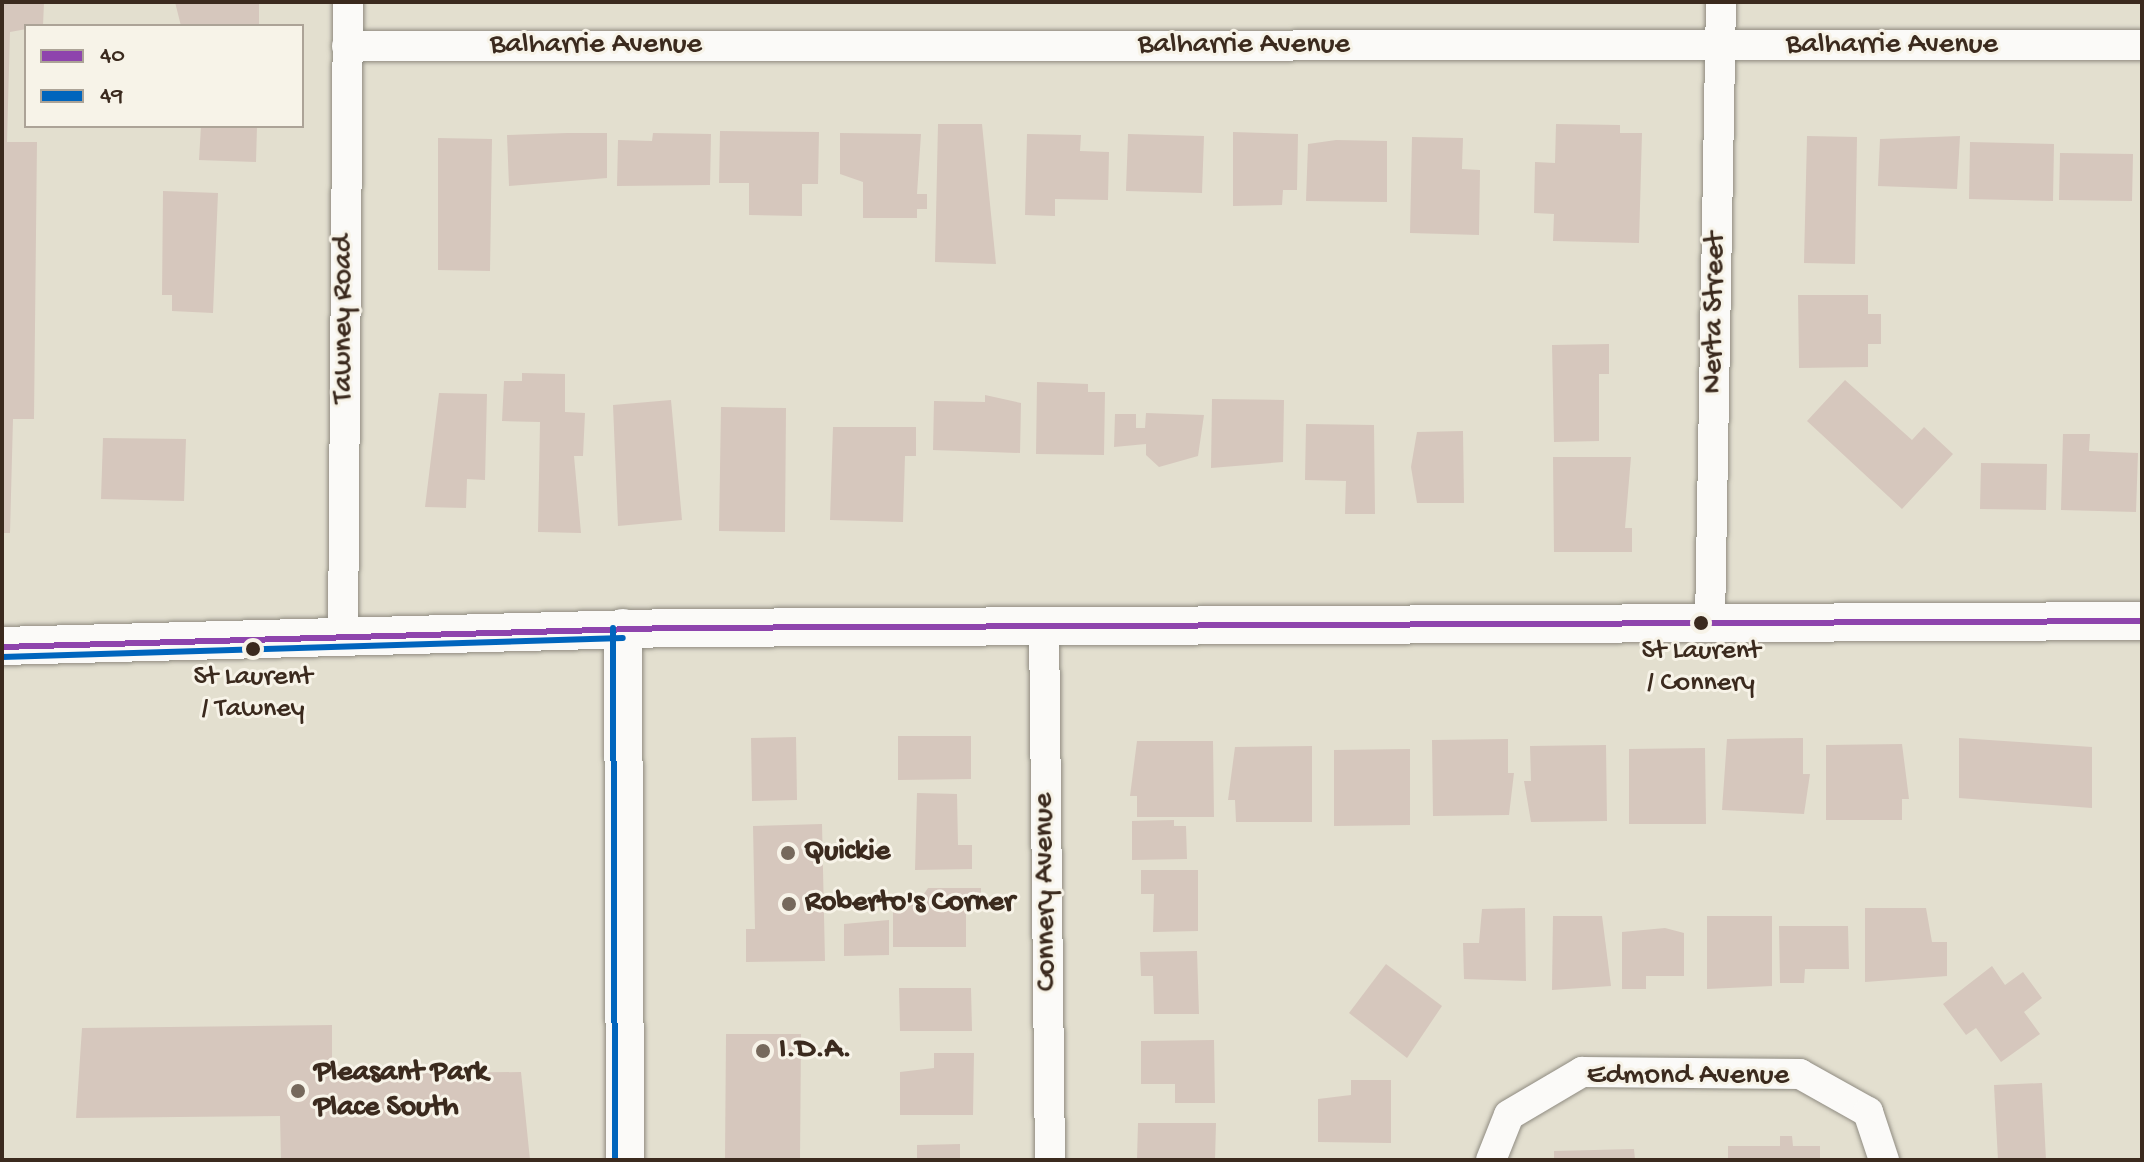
<!DOCTYPE html>
<html>
<head>
<meta charset="utf-8">
<style>
	body { margin:0 }
	#map { position:relative; width:2144px; height:1162px; overflow:hidden; background:#e3dfcf; font-family:"Gochi Hand",sans-serif }
	div>[style] { position:absolute }
	.building>* { inset:0; background:#d6c7bd }
	.roads { filter:drop-shadow(0 0 2px #8f8b81) drop-shadow(0 0 2px #8f8b81) }
	.minor>* { height:30px; margin:-15px; padding:0 15px; transform-origin:15px; border-radius:15px; background:#fbfaf8 }
	.tertiary>* { height:38px; margin:-19px; padding:0 19px; transform-origin:19px; border-radius:19px; background:#fbfaf8 }
	.bus-1>* { height:6px; margin:-3px; padding:0 3px; transform-origin:3px; border-radius:3px; background:#8e44ad }
	.bus-2>* { height:6px; margin:-3px; padding:0 3px; transform-origin:3px; border-radius:3px; background:#0065bd }
	.dots>* { width:22px; height:22px; translate:-50% -50%; box-sizing:border-box; border:4px solid #f7f3e8; border-radius:50% }
	span { translate:-50% -50%; white-space:nowrap; text-align:center; line-height:1.15; -webkit-text-stroke:6px #f7f3e8; paint-order:stroke }
	.bus-label { font-size:28px; color:#3b2a1e }
	.street-label { font-size:30px; color:#3b2a1e }
	.poi-label { font-size:30px; color:#3b2a1e; font-weight:700 }
	.left { translate:0 -50%; text-align:left }
	.frame { position:absolute; inset:0; border:4px solid #3b2a1e; pointer-events:none }
	.legend { position:absolute; left:24px; top:24px; width:280px; height:104px; box-sizing:border-box; background:#f7f3e8; border:2px solid #aca397; margin:0; padding:10px 14px; list-style:none; font-size:24px; color:#3b2a1e }
	.legend li { display:flex; align-items:center; gap:16px; height:40px }
	.legend b { width:40px; border:2px solid #aca397 }
</style>
</head>
<body>
<div id="map">
	<div class="building">
		<div style="clip-path:polygon(2px 2px,44px 2px,43px 26px,10px 32px,7px 142px,37px 142px,34px 419px,13px 419px,10px 533px,2px 533px)"></div>
		<div style="clip-path:polygon(175px 2px,259px 2px,259px 26px,181px 26px)"></div>
		<div style="clip-path:polygon(938px 124px,982px 124px,996px 264px,935px 262px)"></div>
		<div style="clip-path:polygon(1556px 124px,1620px 125px,1620px 133px,1642px 133px,1639px 243px,1553px 241px,1554px 214px,1534px 213px,1535px 162px,1555px 163px)"></div>
		<div style="clip-path:polygon(201px 126px,257px 126px,256px 162px,199px 160px)"></div>
		<div style="clip-path:polygon(720px 131px,819px 132px,818px 184px,802px 184px,802px 216px,749px 215px,749px 183px,719px 183px)"></div>
		<div style="clip-path:polygon(1233px 132px,1298px 134px,1297px 190px,1283px 190px,1282px 205px,1233px 206px)"></div>
		<div style="clip-path:polygon(567px 133px,607px 133px,607px 178px,509px 186px,507px 135px)"></div>
		<div style="clip-path:polygon(653px 133px,711px 134px,710px 185px,617px 186px,618px 140px,652px 141px)"></div>
		<div style="clip-path:polygon(840px 133px,921px 134px,917px 194px,927px 194px,927px 209px,917px 209px,917px 218px,863px 218px,863px 182px,840px 174px)"></div>
		<div style="clip-path:polygon(1027px 134px,1081px 135px,1080px 151px,1109px 152px,1108px 200px,1055px 199px,1055px 216px,1025px 215px)"></div>
		<div style="clip-path:polygon(1128px 134px,1204px 136px,1202px 193px,1126px 191px)"></div>
		<div style="clip-path:polygon(1807px 136px,1857px 137px,1855px 264px,1804px 263px)"></div>
		<div style="clip-path:polygon(1960px 136px,1957px 189px,1878px 186px,1880px 139px)"></div>
		<div style="clip-path:polygon(1412px 137px,1463px 138px,1462px 169px,1480px 170px,1479px 235px,1410px 233px)"></div>
		<div style="clip-path:polygon(438px 138px,492px 139px,490px 271px,438px 270px)"></div>
		<div style="clip-path:polygon(1336px 140px,1387px 141px,1387px 202px,1306px 201px,1308px 144px)"></div>
		<div style="clip-path:polygon(1970px 142px,2054px 144px,2053px 201px,1969px 199px)"></div>
		<div style="clip-path:polygon(2060px 153px,2133px 154px,2132px 201px,2059px 200px)"></div>
		<div style="clip-path:polygon(163px 191px,218px 193px,213px 313px,172px 311px,172px 295px,162px 295px)"></div>
		<div style="clip-path:polygon(1798px 295px,1868px 295px,1868px 314px,1881px 314px,1881px 344px,1868px 344px,1868px 367px,1799px 368px)"></div>
		<div style="clip-path:polygon(1609px 344px,1609px 374px,1599px 374px,1599px 441px,1554px 442px,1552px 345px)"></div>
		<div style="clip-path:polygon(522px 373px,565px 374px,565px 412px,585px 413px,583px 456px,574px 456px,581px 533px,538px 532px,540px 422px,502px 421px,504px 381px,522px 381px)"></div>
		<div style="clip-path:polygon(1845px 380px,1912px 440px,1924px 427px,1953px 454px,1902px 509px,1807px 421px)"></div>
		<div style="clip-path:polygon(1037px 382px,1088px 384px,1088px 392px,1105px 392px,1104px 455px,1036px 454px)"></div>
		<div style="clip-path:polygon(439px 393px,487px 394px,485px 480px,467px 479px,466px 508px,425px 507px)"></div>
		<div style="clip-path:polygon(985px 395px,1021px 403px,1020px 453px,933px 450px,934px 401px,985px 402px)"></div>
		<div style="clip-path:polygon(1212px 399px,1284px 400px,1283px 462px,1211px 468px)"></div>
		<div style="clip-path:polygon(671px 400px,682px 520px,618px 526px,613px 405px)"></div>
		<div style="clip-path:polygon(721px 407px,786px 408px,785px 532px,719px 531px)"></div>
		<div style="clip-path:polygon(1146px 413px,1204px 415px,1198px 456px,1159px 467px,1146px 455px,1146px 444px,1114px 447px,1115px 414px,1136px 414px,1136px 428px,1145px 428px)"></div>
		<div style="clip-path:polygon(1306px 424px,1374px 425px,1375px 514px,1345px 514px,1346px 481px,1305px 480px)"></div>
		<div style="clip-path:polygon(833px 427px,916px 427px,916px 456px,905px 456px,903px 522px,830px 520px)"></div>
		<div style="clip-path:polygon(1463px 431px,1464px 503px,1417px 503px,1411px 467px,1417px 432px)"></div>
		<div style="clip-path:polygon(2063px 434px,2090px 434px,2089px 451px,2138px 453px,2136px 512px,2061px 510px)"></div>
		<div style="clip-path:polygon(103px 438px,186px 439px,184px 501px,101px 499px)"></div>
		<div style="clip-path:polygon(1553px 457px,1631px 457px,1625px 528px,1632px 528px,1632px 552px,1554px 552px)"></div>
		<div style="clip-path:polygon(1981px 463px,2047px 464px,2046px 510px,1980px 509px)"></div>
		<div style="clip-path:polygon(898px 736px,971px 736px,971px 779px,898px 780px)"></div>
		<div style="clip-path:polygon(796px 737px,797px 800px,752px 801px,751px 738px)"></div>
		<div style="clip-path:polygon(1803px 738px,1803px 774px,1810px 774px,1804px 814px,1722px 810px,1727px 739px)"></div>
		<div style="clip-path:polygon(1959px 738px,2092px 747px,2092px 808px,1959px 798px)"></div>
		<div style="clip-path:polygon(1508px 739px,1508px 773px,1514px 773px,1509px 815px,1433px 816px,1432px 740px)"></div>
		<div style="clip-path:polygon(1137px 741px,1213px 741px,1214px 817px,1137px 817px,1137px 796px,1130px 796px)"></div>
		<div style="clip-path:polygon(1902px 744px,1909px 799px,1902px 799px,1902px 820px,1826px 820px,1826px 745px)"></div>
		<div style="clip-path:polygon(1606px 745px,1607px 821px,1531px 822px,1524px 781px,1531px 781px,1530px 746px)"></div>
		<div style="clip-path:polygon(1312px 746px,1312px 822px,1236px 822px,1235px 800px,1228px 800px,1235px 747px)"></div>
		<div style="clip-path:polygon(1705px 748px,1706px 824px,1629px 824px,1629px 749px)"></div>
		<div style="clip-path:polygon(1410px 749px,1410px 825px,1334px 826px,1334px 750px)"></div>
		<div style="clip-path:polygon(917px 793px,957px 794px,958px 845px,972px 845px,972px 869px,915px 870px)"></div>
		<div style="clip-path:polygon(1174px 820px,1174px 826px,1186px 826px,1187px 859px,1132px 860px,1132px 821px)"></div>
		<div style="clip-path:polygon(822px 824px,825px 961px,746px 962px,746px 929px,755px 929px,753px 826px)"></div>
		<div style="clip-path:polygon(1141px 870px,1198px 870px,1198px 931px,1153px 932px,1154px 894px,1141px 894px)"></div>
		<div style="clip-path:polygon(928px 888px,981px 888px,981px 905px,966px 905px,966px 947px,893px 947px,893px 904px,917px 904px)"></div>
		<div style="clip-path:polygon(1525px 908px,1526px 981px,1464px 979px,1463px 943px,1479px 943px,1482px 909px)"></div>
		<div style="clip-path:polygon(1865px 908px,1926px 908px,1932px 942px,1947px 942px,1947px 976px,1865px 982px)"></div>
		<div style="clip-path:polygon(1553px 916px,1602px 916px,1611px 986px,1552px 990px)"></div>
		<div style="clip-path:polygon(1707px 916px,1772px 916px,1772px 986px,1707px 989px)"></div>
		<div style="clip-path:polygon(889px 920px,889px 955px,844px 956px,844px 924px)"></div>
		<div style="clip-path:polygon(1779px 926px,1848px 926px,1849px 969px,1805px 969px,1804px 983px,1780px 983px)"></div>
		<div style="clip-path:polygon(1665px 928px,1684px 933px,1684px 976px,1646px 976px,1646px 989px,1622px 989px,1622px 932px)"></div>
		<div style="clip-path:polygon(1197px 951px,1199px 1014px,1154px 1014px,1153px 976px,1141px 976px,1140px 952px)"></div>
		<div style="clip-path:polygon(1386px 964px,1442px 1006px,1407px 1058px,1349px 1013px)"></div>
		<div style="clip-path:polygon(1992px 966px,2005px 985px,2023px 972px,2042px 998px,2024px 1012px,2040px 1034px,2001px 1062px,1976px 1028px,1966px 1035px,1943px 1004px)"></div>
		<div style="clip-path:polygon(899px 988px,971px 988px,972px 1031px,900px 1031px)"></div>
		<div style="clip-path:polygon(332px 1025px,332px 1074px,521px 1072px,530px 1160px,281px 1160px,280px 1116px,76px 1118px,82px 1028px)"></div>
		<div style="clip-path:polygon(726px 1034px,801px 1034px,800px 1160px,725px 1160px)"></div>
		<div style="clip-path:polygon(1214px 1040px,1215px 1103px,1175px 1103px,1175px 1084px,1141px 1084px,1141px 1041px)"></div>
		<div style="clip-path:polygon(934px 1053px,974px 1053px,973px 1115px,900px 1115px,900px 1072px,934px 1068px)"></div>
		<div style="clip-path:polygon(1351px 1080px,1391px 1080px,1391px 1143px,1318px 1142px,1318px 1099px,1351px 1095px)"></div>
		<div style="clip-path:polygon(2042px 1083px,2046px 1160px,1998px 1160px,1994px 1085px)"></div>
		<div style="clip-path:polygon(1138px 1123px,1216px 1123px,1215px 1160px,1137px 1160px)"></div>
		<div style="clip-path:polygon(1780px 1136px,1792px 1136px,1793px 1146px,1820px 1146px,1820px 1160px,1728px 1160px,1728px 1146px,1780px 1146px)"></div>
		<div style="clip-path:polygon(960px 1144px,960px 1160px,917px 1160px,917px 1145px)"></div>
		<div style="clip-path:polygon(1634px 1149px,1635px 1160px,1554px 1160px,1554px 1151px)"></div>
	</div>
	<div class="roads">
		<div class="minor">
			<div style="left:347px;top:46px;width:1795px;rotate:-0.03deg"></div>
			<div style="left:1710px;top:623px;width:621px;rotate:-88.99deg"></div>
			<div style="left:1044px;top:624px;width:536px;rotate:89.36deg"></div>
			<div style="left:343px;top:637px;width:635px;rotate:-89.55deg"></div>
			<div style="left:1491px;top:1160px;width:48px;rotate:-68.2deg"></div>
			<div style="left:1509px;top:1115px;width:85px;rotate:-30.5deg"></div>
			<div style="left:1582px;top:1072px;width:218px;rotate:0.5deg"></div>
			<div style="left:1800px;top:1074px;width:78px;rotate:29.2deg"></div>
			<div style="left:1868px;top:1112px;width:51px;rotate:71.6deg"></div>
		</div>
		<div class="tertiary">
			<div style="left:623px;top:628px;width:532px;rotate:89.78deg"></div>
			<div style="left:2px;top:646px;width:668px;rotate:-1.54deg"></div>
			<div style="left:670px;top:628px;width:1472px;rotate:-0.27deg"></div>
		</div>
	</div>
	<div class="bus-1">
		<div style="left:2px;top:647px;width:668px;rotate:-1.63deg"></div>
		<div style="left:670px;top:628px;width:1472px;rotate:-0.27deg"></div>
	</div>
	<div class="bus-2">
		<div style="left:613px;top:628px;width:532px;rotate:89.78deg"></div>
		<div style="left:2px;top:657px;width:621px;rotate:-1.75deg"></div>
	</div>
	<div class="dots">
		<div style="left:1701px;top:623px;background:#3b2a1e"></div>
		<div style="left:253px;top:649px;background:#3b2a1e"></div>
		<div style="left:788px;top:853px;background:#76695c"></div>
		<div style="left:789px;top:904px;background:#76695c"></div>
		<div style="left:763px;top:1051px;background:#76695c"></div>
		<div style="left:298px;top:1091px;background:#76695c"></div>
	</div>
	<div class="bus-label">
		<span style="left:1701px;top:668px">St Laurent<br>/ Connery</span>
		<span style="left:253px;top:694px">St Laurent<br>/ Tawney</span>
	</div>
	<div class="street-label">
		<span style="left:596px;top:46px">Balharrie Avenue</span>
		<span style="left:1244px;top:46px">Balharrie Avenue</span>
		<span style="left:1892px;top:46px">Balharrie Avenue</span>
		<span style="left:1716px;top:313px;rotate:-89deg">Nerta Street</span>
		<span style="left:345px;top:319px;rotate:-90deg">Tawney Road</span>
		<span style="left:1047px;top:892px;rotate:-91deg">Connery Avenue</span>
		<span style="left:1688px;top:1077px">Edmond Avenue</span>
	</div>
	<div class="poi-label">
		<span class="left" style="left:804px;top:853px">Quickie</span>
		<span class="left" style="left:805px;top:904px">Roberto's Corner</span>
		<span class="left" style="left:779px;top:1051px">I.D.A.</span>
		<span class="left" style="left:314px;top:1091px">Pleasant Park<br>Place South</span>
	</div>
	<div class="frame"></div>
	<ul class="legend">
	<li><b style="height:10px;background:#8e44ad"></b>40</li>
	<li><b style="height:10px;background:#0065bd"></b>49</li>
	</ul>
</div>
</body>
</html>
